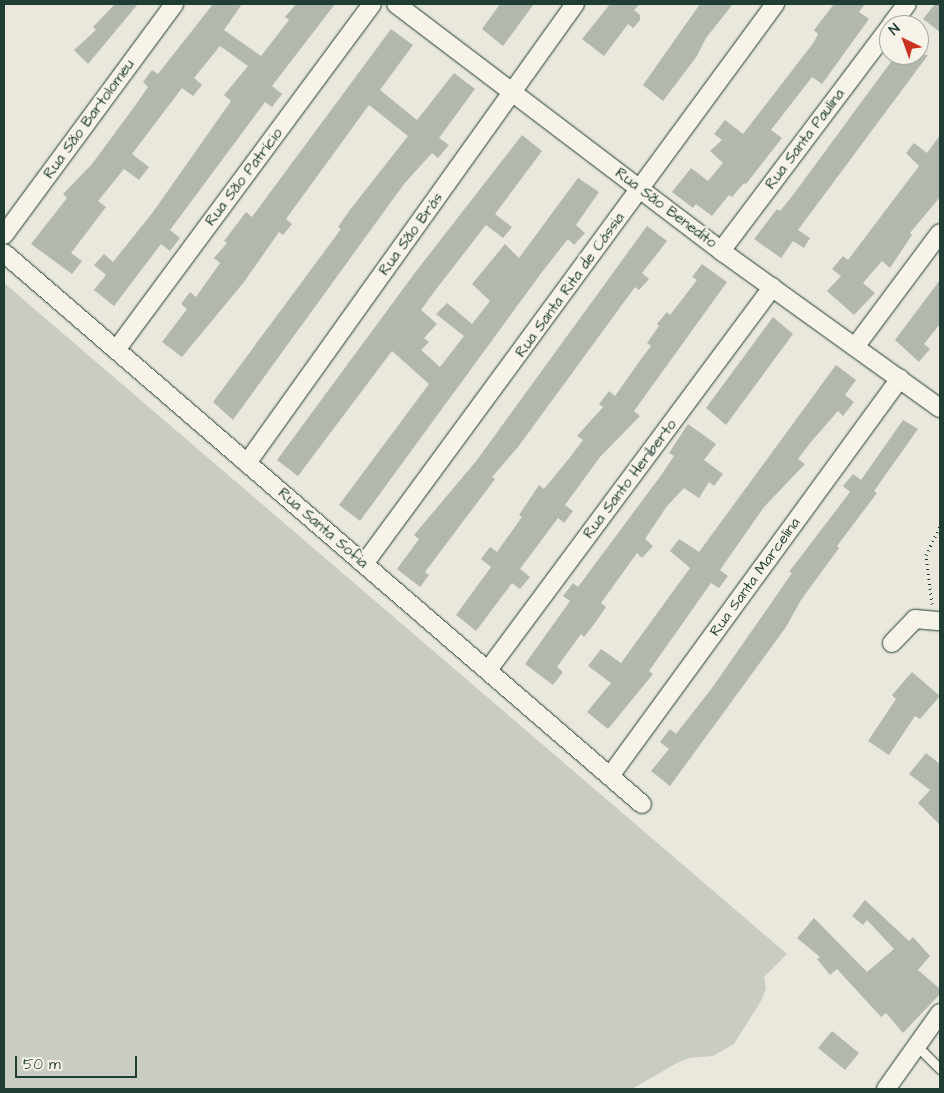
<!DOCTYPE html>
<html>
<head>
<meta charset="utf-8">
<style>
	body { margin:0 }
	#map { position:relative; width:944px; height:1093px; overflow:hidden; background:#eae8dd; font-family:"Architects Daughter",sans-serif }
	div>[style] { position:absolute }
	.green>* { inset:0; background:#c8ccc1 }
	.building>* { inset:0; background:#b2b8ae }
	.path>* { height:3px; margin-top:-1.5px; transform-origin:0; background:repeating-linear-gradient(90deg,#1f3d34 0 1px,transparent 0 5px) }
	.roads { filter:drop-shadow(0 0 1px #1f3d34) drop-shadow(0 0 1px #1f3d34) }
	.service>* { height:9px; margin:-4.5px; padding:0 4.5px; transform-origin:4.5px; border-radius:4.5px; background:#f7f3e8 }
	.minor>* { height:18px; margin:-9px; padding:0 9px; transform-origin:9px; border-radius:9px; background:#f7f3e8 }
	span { translate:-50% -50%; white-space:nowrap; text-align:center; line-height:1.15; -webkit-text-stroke:4px #f7f3e8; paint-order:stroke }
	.street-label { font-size:15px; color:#1f3d34 }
	.frame { position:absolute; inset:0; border:5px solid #1f3d34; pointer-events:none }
	.north { position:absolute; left:879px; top:15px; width:50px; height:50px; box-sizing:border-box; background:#f7f3e8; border:1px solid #a1aaa0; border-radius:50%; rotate:318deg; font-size:14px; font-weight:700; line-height:20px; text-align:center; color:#1f3d34 }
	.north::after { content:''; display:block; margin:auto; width:18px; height:22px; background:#c8321e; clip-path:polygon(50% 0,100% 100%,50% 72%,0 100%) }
	.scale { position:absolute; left:15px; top:1056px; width:122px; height:22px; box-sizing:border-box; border:2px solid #1f3d34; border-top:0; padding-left:6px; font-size:15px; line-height:18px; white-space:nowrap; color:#1f3d34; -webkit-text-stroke:4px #f7f3e8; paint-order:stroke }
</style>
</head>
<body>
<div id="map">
	<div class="green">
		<div style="clip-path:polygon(4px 283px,787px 954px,764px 977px,766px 989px,761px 1001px,734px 1044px,713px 1056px,689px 1058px,677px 1063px,632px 1089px,4px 1089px)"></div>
	</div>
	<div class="building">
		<div style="clip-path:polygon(115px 4px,138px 4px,88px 64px,74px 50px,96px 30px,93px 27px)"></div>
		<div style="clip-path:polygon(213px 4px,242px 4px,224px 30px,261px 56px,289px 20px,285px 17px,296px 4px,335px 4px,272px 86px,282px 94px,272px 107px,265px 102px,170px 230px,180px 238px,170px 251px,161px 244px,114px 306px,94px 290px,106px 275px,94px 265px,104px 254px,113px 262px,153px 212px,231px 101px,224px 95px,248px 66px,220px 46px,194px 78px,202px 85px,193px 96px,182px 88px,132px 154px,149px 167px,139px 180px,124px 169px,98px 201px,106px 207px,71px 253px,82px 261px,72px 274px,31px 244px,67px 198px,63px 194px,92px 164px,137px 103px,148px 87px,143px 82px,152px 70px,158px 74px)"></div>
		<div style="clip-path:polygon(500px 4px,534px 4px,503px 46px,482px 29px)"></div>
		<div style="clip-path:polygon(610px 4px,640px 4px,634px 10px,640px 15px,640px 20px,633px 28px,628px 24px,604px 56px,582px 39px)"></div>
		<div style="clip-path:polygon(700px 4px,733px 4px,706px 38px,697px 56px,663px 101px,643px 85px)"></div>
		<div style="clip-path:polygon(834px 4px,865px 4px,859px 12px,869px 19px,822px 84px,812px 77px,771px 130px,782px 138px,746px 184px,744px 183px,732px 197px,729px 195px,712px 216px,696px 204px,693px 208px,672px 192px,691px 168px,708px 181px,723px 163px,710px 151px,722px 140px,714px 134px,725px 120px,743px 134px,814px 42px,818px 34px,814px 30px)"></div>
		<div style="clip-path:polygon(935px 4px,940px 4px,940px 32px,923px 19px)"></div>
		<div style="clip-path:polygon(391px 29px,413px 45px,380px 90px,417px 120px,454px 73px,475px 89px,439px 138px,449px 145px,438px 158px,432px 153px,404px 184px,233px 420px,213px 402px,341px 229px,338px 227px,349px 211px,408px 136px,369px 105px,286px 219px,292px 224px,283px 235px,279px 232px,244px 282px,182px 357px,162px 342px,187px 309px,181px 304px,190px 292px,196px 297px,220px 263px,214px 258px,227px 243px,224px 241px,246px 212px,252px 217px)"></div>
		<div style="clip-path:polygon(896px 55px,928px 55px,798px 230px,810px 238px,804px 248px,793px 241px,781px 258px,754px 239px,777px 209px,780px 211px,793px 195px)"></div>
		<div style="clip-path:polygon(522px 135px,542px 151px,495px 214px,512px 227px,503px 238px,486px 225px,434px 292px,421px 310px,437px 324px,424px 338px,429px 342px,421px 350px,440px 367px,464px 336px,436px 314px,447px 303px,472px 324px,490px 301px,472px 284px,505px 244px,519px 258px,578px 178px,599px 192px,576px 225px,585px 233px,574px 245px,568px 239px,542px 272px,360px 521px,339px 505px,429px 384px,392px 351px,298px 476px,277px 460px,414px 274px)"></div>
		<div style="clip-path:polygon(940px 135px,940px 197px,910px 233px,912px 235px,890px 268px,882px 261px,863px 283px,875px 293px,854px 315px,827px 291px,841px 276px,832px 269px,843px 256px,848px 260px,919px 166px,906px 153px,914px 143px,927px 153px)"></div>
		<div style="clip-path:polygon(647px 226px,667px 241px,642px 273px,649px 279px,639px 290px,635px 287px,518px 447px,492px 477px,495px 479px,425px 572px,429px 575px,420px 587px,397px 569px,419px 539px,414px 535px,477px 460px)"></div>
		<div style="clip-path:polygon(702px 264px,727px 282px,634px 411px,640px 416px,600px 457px,565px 505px,573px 511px,564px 523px,558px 518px,520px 569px,530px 577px,520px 589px,512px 583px,476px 631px,456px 615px,491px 567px,481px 559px,490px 547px,497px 552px,522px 517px,519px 515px,539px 485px,544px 489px,571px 456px,583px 440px,577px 436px,603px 407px,599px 404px,609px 391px,615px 396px,639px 362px,651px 346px,647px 343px,659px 326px,657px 324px,667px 312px,670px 315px,697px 280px,692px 277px)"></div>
		<div style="clip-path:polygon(940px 280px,940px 324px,924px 344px,930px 349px,919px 362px,895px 340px)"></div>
		<div style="clip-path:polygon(773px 317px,793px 334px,726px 425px,706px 408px)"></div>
		<div style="clip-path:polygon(836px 365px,856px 380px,845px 395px,854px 402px,843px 416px,838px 411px,810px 443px,798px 459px,805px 464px,764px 507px,720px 570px,728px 576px,719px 588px,711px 583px,649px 671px,653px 674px,608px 729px,587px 712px,611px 683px,588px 666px,601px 649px,621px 663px,690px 568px,670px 551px,679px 539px,699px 552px)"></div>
		<div style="clip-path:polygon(903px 420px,918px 429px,874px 491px,877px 493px,837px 546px,839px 548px,801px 600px,786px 627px,670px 786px,651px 771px,669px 749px,660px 742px,670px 729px,676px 734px,712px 688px,792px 573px,789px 572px,850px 492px,843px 486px,853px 474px,861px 480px)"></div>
		<div style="clip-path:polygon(688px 424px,716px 444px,704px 460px,723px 474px,714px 486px,709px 482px,699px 498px,684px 488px,667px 506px,645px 539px,653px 546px,642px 558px,637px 553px,601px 603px,606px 607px,595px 623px,584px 637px,581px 634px,557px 667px,563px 672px,553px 685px,525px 664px,570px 601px,563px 596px,573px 583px,578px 587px,662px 474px,674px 456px,669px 453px)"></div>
		<div style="clip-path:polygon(912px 672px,940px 696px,920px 719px,915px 716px,889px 755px,868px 741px,896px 699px,892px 695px)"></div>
		<div style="clip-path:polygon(926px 753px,940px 764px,940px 825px,918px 803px,930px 790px,909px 774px)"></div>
		<div style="clip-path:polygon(865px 900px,909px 941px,913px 937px,930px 956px,918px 970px,940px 989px,940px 994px,903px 1033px,886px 1013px,881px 1017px,837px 969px,830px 975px,817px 959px,820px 957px,797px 938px,814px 918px,867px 972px,894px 949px,867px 920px,863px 925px,852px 916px)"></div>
		<div style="clip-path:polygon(832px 1031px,859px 1053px,845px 1070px,818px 1048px)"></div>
	</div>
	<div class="path">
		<div style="left:932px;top:604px;width:49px;rotate:-97deg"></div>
		<div style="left:926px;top:555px;width:32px;rotate:-64deg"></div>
	</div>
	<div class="roads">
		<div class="service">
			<div style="left:918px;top:1047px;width:31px;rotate:45deg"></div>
		</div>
		<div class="minor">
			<div style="left:396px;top:4px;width:412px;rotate:37.2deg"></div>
			<div style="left:724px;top:253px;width:266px;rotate:35.7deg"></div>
			<div style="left:891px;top:25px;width:26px;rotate:-53deg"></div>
			<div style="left:4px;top:235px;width:287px;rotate:-53.6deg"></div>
			<div style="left:721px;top:251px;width:279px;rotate:-53deg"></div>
			<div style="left:4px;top:253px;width:843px;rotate:40.82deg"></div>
			<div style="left:855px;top:347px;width:142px;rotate:-53.3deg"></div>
			<div style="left:116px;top:350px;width:430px;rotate:-53.5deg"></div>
			<div style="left:247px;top:463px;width:564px;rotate:-54.45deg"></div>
			<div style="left:364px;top:564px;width:695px;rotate:-53.72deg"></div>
			<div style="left:892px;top:643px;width:33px;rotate:-46deg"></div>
			<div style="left:915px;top:619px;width:25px;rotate:5deg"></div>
			<div style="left:488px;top:670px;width:477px;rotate:-53.4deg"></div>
			<div style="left:610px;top:776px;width:492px;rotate:-53.9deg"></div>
			<div style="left:886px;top:1089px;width:93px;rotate:-54.6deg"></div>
		</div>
	</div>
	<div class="street-label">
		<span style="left:89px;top:119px;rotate:-54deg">Rua São Bartolomeu</span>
		<span style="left:805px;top:139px;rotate:-53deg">Rua Santa Paulina</span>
		<span style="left:244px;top:177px;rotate:-53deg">Rua São Patrício</span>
		<span style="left:666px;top:208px;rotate:37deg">Rua São Benedito</span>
		<span style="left:411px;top:234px;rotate:-54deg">Rua São Brás</span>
		<span style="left:570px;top:285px;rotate:-54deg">Rua Santa Rita de Cássia</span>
		<span style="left:630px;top:479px;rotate:-53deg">Rua Santo Heriberto</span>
		<span style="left:323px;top:528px;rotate:41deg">Rua Santa Sofia</span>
		<span style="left:755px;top:577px;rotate:-54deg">Rua Santa Marcelina</span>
	</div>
	<div class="frame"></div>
	<div class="north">N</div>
	<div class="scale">50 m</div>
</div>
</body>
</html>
